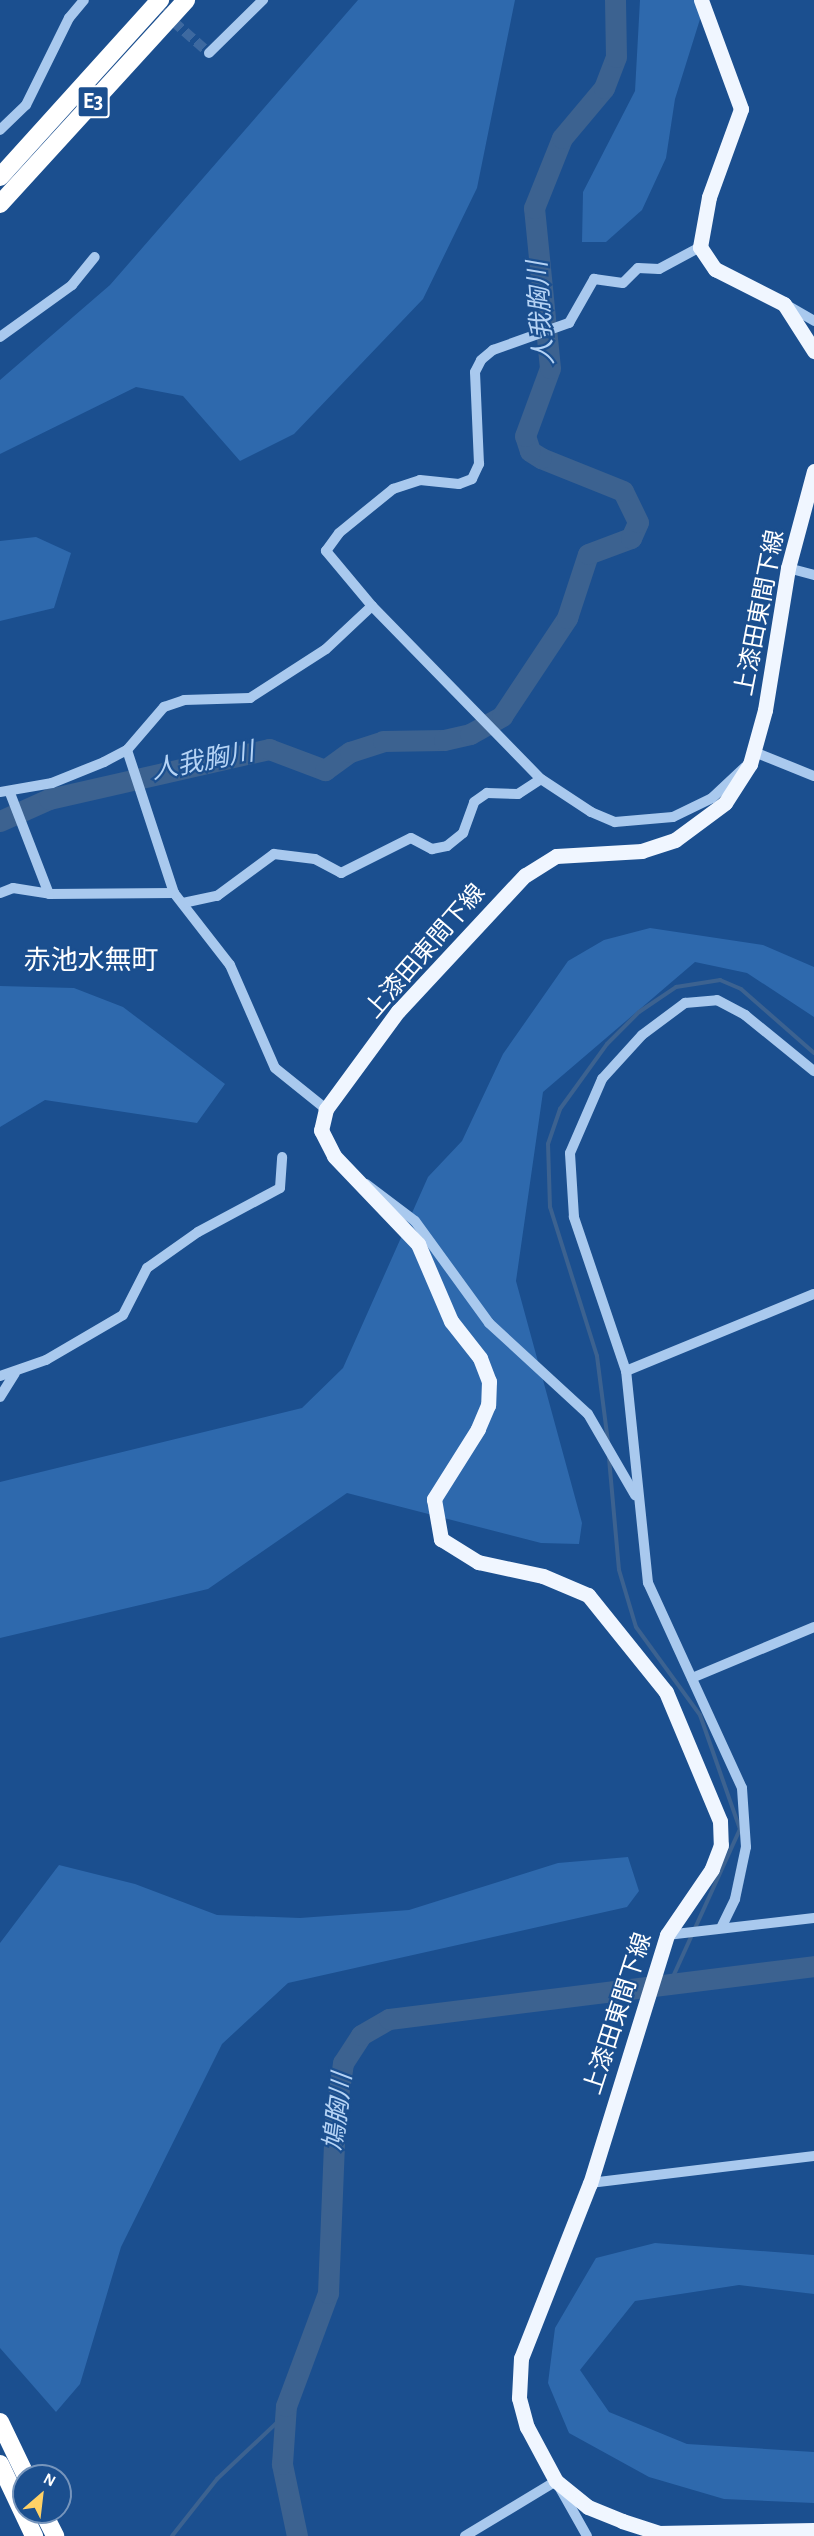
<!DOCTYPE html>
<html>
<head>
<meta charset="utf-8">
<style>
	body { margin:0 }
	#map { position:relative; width:814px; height:2536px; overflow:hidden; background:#1b4f8f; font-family:"Alegreya Sans","Noto Sans JP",sans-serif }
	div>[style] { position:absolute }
	.green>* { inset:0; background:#2e69ad }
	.stream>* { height:4px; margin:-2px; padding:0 2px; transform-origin:2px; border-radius:2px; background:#3c6290 }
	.river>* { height:21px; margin:-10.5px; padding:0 10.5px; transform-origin:10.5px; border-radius:10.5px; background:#3c6290 }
	.minor-tunnel>* { height:10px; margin-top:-5px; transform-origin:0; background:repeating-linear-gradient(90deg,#3d69a0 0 10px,transparent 0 15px) }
	.minor>* { height:10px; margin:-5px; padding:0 5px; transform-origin:5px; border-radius:5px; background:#a9c9ee }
	.major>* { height:15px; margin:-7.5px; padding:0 7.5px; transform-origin:7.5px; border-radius:7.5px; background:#f0f6ff }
	.highway>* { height:18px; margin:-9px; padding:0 9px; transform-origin:9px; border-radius:9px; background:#fff }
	span { translate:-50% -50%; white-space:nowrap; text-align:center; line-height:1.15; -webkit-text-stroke:4.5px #1b4f8f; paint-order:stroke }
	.shield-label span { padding:2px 4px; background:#1b4f8f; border:2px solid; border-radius:4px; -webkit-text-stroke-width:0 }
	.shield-label { font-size:22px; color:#fff; font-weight:700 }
	.street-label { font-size:24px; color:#fff }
	.water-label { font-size:26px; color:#b5d3f5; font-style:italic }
	.quarter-label { font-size:27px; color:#fff }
	.north { position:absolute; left:12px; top:2464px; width:60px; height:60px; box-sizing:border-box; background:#1b4f8f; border:2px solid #7695bc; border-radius:50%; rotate:28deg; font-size:16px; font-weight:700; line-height:24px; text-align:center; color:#fff }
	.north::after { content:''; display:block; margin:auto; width:21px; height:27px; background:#ffd166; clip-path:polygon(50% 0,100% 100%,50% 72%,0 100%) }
</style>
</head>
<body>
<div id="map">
	<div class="green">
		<div style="clip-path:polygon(358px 0,515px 0,477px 188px,423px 299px,294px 434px,240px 461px,183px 396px,136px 387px,0 454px,0 380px,110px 285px)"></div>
		<div style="clip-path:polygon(640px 0,706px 0,675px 99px,666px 158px,642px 210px,606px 242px,582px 242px,583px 192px,635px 91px)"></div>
		<div style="clip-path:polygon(36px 537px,71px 553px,54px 608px,0 621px,0 541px)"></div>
		<div style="clip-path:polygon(650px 928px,763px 945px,814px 967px,814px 1017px,747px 973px,695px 962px,543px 1092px,516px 1281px,582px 1523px,579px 1544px,541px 1543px,347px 1493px,208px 1589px,0 1638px,0 1482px,302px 1408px,343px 1368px,428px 1177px,462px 1141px,503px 1054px,568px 961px,604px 940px)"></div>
		<div style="clip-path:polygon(0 986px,74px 988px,123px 1007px,225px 1084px,197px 1123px,45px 1100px,0 1127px)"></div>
		<div style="clip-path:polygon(628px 1857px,639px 1891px,627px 1907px,288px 1983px,222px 2044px,121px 2247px,80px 2384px,56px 2412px,0 2348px,0 1943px,59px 1865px,135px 1884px,217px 1915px,300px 1918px,409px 1910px,558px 1863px)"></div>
		<div style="clip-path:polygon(655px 2243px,814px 2255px,814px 2294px,739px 2285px,635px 2301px,580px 2370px,609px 2412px,687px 2444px,814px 2452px,814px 2503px,724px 2499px,649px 2477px,569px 2433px,548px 2383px,555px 2328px,596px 2258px)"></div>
	</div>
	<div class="stream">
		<div style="left:608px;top:1442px;width:87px;rotate:-97.3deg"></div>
		<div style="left:597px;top:1356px;width:156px;rotate:-107.5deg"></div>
		<div style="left:550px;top:1207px;width:63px;rotate:-91.8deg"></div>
		<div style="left:548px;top:1144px;width:37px;rotate:-71deg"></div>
		<div style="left:560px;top:1109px;width:80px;rotate:-54.1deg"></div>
		<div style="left:607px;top:1044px;width:45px;rotate:-45deg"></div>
		<div style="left:639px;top:1012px;width:45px;rotate:-34deg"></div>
		<div style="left:676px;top:987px;width:45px;rotate:-9deg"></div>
		<div style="left:720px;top:980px;width:23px;rotate:23deg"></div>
		<div style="left:741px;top:989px;width:97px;rotate:41.2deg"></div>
		<div style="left:609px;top:1458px;width:112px;rotate:84.9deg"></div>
		<div style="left:619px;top:1570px;width:59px;rotate:73.4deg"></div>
		<div style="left:636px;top:1627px;width:109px;rotate:54deg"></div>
		<div style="left:700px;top:1715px;width:121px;rotate:70.7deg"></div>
		<div style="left:740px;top:1829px;width:167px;rotate:114.4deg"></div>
		<div style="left:172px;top:2536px;width:73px;rotate:-51.7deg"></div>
		<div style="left:217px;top:2479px;width:95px;rotate:-43.3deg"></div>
	</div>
	<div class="river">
		<div style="left:0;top:821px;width:54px;rotate:-24.2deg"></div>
		<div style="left:49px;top:799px;width:226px;rotate:-12.8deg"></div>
		<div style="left:269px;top:749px;width:60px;rotate:20.6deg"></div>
		<div style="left:325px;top:770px;width:31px;rotate:-36deg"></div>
		<div style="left:350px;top:752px;width:35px;rotate:-18deg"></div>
		<div style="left:383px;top:741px;width:61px;rotate:-0.9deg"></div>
		<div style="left:444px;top:740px;width:27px;rotate:-13deg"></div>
		<div style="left:470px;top:734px;width:37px;rotate:-29deg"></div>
		<div style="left:502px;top:716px;width:118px;rotate:-56.4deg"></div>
		<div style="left:567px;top:618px;width:67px;rotate:-71.8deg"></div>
		<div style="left:588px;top:554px;width:46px;rotate:-20.4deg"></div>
		<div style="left:631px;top:538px;width:17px;rotate:-66deg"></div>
		<div style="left:638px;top:522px;width:34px;rotate:-116deg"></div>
		<div style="left:623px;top:491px;width:88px;rotate:-158.1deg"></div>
		<div style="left:541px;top:458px;width:13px;rotate:-148deg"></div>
		<div style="left:530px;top:451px;width:16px;rotate:-108deg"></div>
		<div style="left:525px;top:436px;width:72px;rotate:-69.8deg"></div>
		<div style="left:550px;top:368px;width:161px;rotate:-95.7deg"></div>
		<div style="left:534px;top:208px;width:75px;rotate:-68.2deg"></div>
		<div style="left:562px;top:138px;width:65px;rotate:-50deg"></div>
		<div style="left:604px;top:88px;width:33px;rotate:-69deg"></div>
		<div style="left:616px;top:57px;width:57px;rotate:-91deg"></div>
		<div style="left:297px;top:2536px;width:74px;rotate:-101.8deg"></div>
		<div style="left:282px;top:2464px;width:58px;rotate:-86.1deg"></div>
		<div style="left:286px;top:2406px;width:121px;rotate:-69.6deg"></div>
		<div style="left:328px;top:2293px;width:177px;rotate:-87.7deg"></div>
		<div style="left:335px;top:2116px;width:54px;rotate:-81.4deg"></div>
		<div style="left:343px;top:2063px;width:33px;rotate:-57deg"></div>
		<div style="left:361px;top:2035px;width:32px;rotate:-30deg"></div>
		<div style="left:389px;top:2019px;width:428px;rotate:-7.1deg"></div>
	</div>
	<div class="minor-tunnel">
		<div style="left:151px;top:2px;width:77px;rotate:41.3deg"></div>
	</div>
	<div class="minor">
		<div style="left:209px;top:53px;width:76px;rotate:-44.5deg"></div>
		<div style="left:0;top:130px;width:36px;rotate:-44deg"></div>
		<div style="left:26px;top:105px;width:97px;rotate:-63.7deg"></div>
		<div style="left:69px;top:18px;width:23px;rotate:-50deg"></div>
		<div style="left:785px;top:304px;width:34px;rotate:30deg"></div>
		<div style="left:0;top:337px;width:89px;rotate:-35.8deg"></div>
		<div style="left:72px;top:285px;width:36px;rotate:-51deg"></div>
		<div style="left:788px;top:568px;width:27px;rotate:15deg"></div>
		<div style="left:372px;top:606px;width:72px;rotate:-129.9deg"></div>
		<div style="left:326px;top:551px;width:22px;rotate:-54deg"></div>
		<div style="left:339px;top:533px;width:70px;rotate:-39.2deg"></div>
		<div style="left:393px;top:489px;width:28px;rotate:-18deg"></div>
		<div style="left:420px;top:480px;width:39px;rotate:6deg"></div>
		<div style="left:459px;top:484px;width:14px;rotate:-21deg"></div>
		<div style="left:472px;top:479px;width:17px;rotate:-65deg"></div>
		<div style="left:479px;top:464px;width:92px;rotate:-92.5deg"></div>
		<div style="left:475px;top:372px;width:13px;rotate:-63deg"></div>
		<div style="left:481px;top:360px;width:16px;rotate:-40deg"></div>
		<div style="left:493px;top:350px;width:81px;rotate:-19.6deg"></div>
		<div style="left:569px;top:323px;width:51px;rotate:-60.4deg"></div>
		<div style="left:594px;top:279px;width:29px;rotate:8deg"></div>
		<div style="left:623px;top:283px;width:21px;rotate:-45deg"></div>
		<div style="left:638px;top:268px;width:21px;rotate:3deg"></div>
		<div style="left:659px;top:269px;width:47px;rotate:-28.2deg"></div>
		<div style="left:127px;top:750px;width:151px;rotate:71.8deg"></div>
		<div style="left:174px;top:893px;width:91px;rotate:52.1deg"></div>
		<div style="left:230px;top:965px;width:112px;rotate:66.4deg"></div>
		<div style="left:275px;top:1068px;width:65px;rotate:38.8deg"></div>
		<div style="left:752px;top:751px;width:67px;rotate:22deg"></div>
		<div style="left:0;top:792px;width:53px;rotate:-9.8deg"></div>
		<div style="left:52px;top:783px;width:56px;rotate:-22deg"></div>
		<div style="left:104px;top:762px;width:26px;rotate:-28deg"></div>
		<div style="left:127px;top:750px;width:57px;rotate:-49.3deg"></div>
		<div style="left:164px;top:707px;width:21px;rotate:-19deg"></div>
		<div style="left:184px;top:700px;width:66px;rotate:-1.7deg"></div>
		<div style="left:250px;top:698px;width:90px;rotate:-32.8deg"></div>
		<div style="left:326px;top:649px;width:63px;rotate:-43.1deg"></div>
		<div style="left:372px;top:606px;width:242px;rotate:45.7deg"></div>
		<div style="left:541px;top:779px;width:60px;rotate:33.4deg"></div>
		<div style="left:591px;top:812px;width:26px;rotate:23deg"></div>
		<div style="left:615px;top:822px;width:58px;rotate:-4.9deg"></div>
		<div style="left:673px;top:817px;width:43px;rotate:-26deg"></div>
		<div style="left:712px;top:798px;width:45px;rotate:-43.2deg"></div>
		<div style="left:10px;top:793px;width:108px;rotate:68.9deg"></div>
		<div style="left:49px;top:894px;width:125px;rotate:-0.5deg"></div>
		<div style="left:0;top:893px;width:14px;rotate:-21deg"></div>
		<div style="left:13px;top:888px;width:36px;rotate:9deg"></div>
		<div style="left:183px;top:903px;width:35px;rotate:-12deg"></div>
		<div style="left:217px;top:896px;width:71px;rotate:-36.4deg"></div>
		<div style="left:274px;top:854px;width:41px;rotate:7deg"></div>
		<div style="left:315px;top:859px;width:30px;rotate:28deg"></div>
		<div style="left:341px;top:873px;width:78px;rotate:-26.6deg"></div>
		<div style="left:411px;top:838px;width:24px;rotate:28deg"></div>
		<div style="left:432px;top:849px;width:15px;rotate:-11deg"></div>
		<div style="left:447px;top:846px;width:21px;rotate:-39deg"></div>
		<div style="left:463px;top:833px;width:33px;rotate:-70deg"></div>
		<div style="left:474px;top:802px;width:16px;rotate:-35deg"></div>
		<div style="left:487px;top:793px;width:31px;rotate:2deg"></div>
		<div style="left:518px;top:794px;width:27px;rotate:-33deg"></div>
		<div style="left:366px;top:1184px;width:61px;rotate:37.1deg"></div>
		<div style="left:415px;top:1221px;width:126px;rotate:54deg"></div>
		<div style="left:489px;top:1323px;width:134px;rotate:42.6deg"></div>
		<div style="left:588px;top:1414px;width:94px;rotate:59.9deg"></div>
		<div style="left:626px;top:1371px;width:203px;rotate:-22.3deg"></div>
		<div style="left:0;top:1376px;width:49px;rotate:-19.2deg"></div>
		<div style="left:46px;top:1360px;width:89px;rotate:-30.3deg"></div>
		<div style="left:123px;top:1315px;width:53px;rotate:-62.9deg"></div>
		<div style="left:147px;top:1268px;width:62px;rotate:-35.2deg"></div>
		<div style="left:198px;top:1232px;width:93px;rotate:-28.2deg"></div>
		<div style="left:280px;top:1188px;width:31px;rotate:-86deg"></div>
		<div style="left:0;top:1397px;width:28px;rotate:-58deg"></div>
		<div style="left:692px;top:1678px;width:132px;rotate:-22.7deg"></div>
		<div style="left:722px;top:1926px;width:30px;rotate:-64deg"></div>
		<div style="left:735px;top:1899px;width:53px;rotate:-78.1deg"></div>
		<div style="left:746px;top:1847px;width:59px;rotate:-93.9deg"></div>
		<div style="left:742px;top:1788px;width:226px;rotate:-114.6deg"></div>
		<div style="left:648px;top:1583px;width:213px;rotate:-95.9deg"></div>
		<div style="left:626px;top:1371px;width:163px;rotate:-108.7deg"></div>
		<div style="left:574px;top:1217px;width:64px;rotate:-93.6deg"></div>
		<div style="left:570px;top:1153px;width:81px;rotate:-66.6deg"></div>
		<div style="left:602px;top:1079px;width:59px;rotate:-47.7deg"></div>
		<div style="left:642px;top:1035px;width:54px;rotate:-36.7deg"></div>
		<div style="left:685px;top:1003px;width:32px;rotate:-5deg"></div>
		<div style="left:717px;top:1000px;width:32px;rotate:28deg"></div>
		<div style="left:745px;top:1015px;width:89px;rotate:39.1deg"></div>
		<div style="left:667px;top:1935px;width:148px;rotate:-6.6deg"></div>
		<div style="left:590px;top:2183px;width:226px;rotate:-6.9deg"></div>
		<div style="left:465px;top:2536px;width:106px;rotate:-31.1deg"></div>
		<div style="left:556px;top:2481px;width:63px;rotate:60.6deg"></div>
	</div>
	<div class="major">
		<div style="left:701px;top:0;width:116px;rotate:69.8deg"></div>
		<div style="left:741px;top:109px;width:94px;rotate:110deg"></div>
		<div style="left:709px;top:197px;width:51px;rotate:100.2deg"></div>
		<div style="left:700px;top:247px;width:27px;rotate:56deg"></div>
		<div style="left:715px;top:269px;width:77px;rotate:26.9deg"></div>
		<div style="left:784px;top:304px;width:56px;rotate:57.4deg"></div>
		<div style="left:814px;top:471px;width:100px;rotate:105deg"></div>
		<div style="left:788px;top:568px;width:144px;rotate:99.2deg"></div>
		<div style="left:765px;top:710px;width:56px;rotate:105.5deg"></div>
		<div style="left:750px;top:764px;width:46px;rotate:122.7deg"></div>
		<div style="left:725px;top:803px;width:62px;rotate:143.5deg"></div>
		<div style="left:675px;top:840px;width:35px;rotate:162deg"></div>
		<div style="left:642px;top:851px;width:86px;rotate:176.7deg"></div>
		<div style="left:556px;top:856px;width:36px;rotate:148deg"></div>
		<div style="left:525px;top:875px;width:186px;rotate:133deg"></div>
		<div style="left:398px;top:1011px;width:122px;rotate:126.3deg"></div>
		<div style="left:326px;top:1109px;width:22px;rotate:103deg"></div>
		<div style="left:321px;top:1130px;width:29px;rotate:63deg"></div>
		<div style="left:334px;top:1156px;width:122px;rotate:46.3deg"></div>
		<div style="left:418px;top:1244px;width:84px;rotate:66.8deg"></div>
		<div style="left:451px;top:1321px;width:47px;rotate:51.9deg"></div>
		<div style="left:480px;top:1358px;width:25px;rotate:69deg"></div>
		<div style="left:489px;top:1381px;width:24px;rotate:92deg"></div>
		<div style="left:488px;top:1405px;width:26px;rotate:113deg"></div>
		<div style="left:478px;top:1429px;width:83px;rotate:122.2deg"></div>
		<div style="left:434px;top:1499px;width:41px;rotate:80.1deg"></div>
		<div style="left:441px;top:1539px;width:44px;rotate:31.9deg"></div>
		<div style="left:478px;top:1562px;width:66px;rotate:12.2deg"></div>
		<div style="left:543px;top:1576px;width:49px;rotate:22.9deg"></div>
		<div style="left:588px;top:1595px;width:124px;rotate:51.2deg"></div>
		<div style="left:666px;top:1692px;width:140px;rotate:67.3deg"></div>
		<div style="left:720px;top:1821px;width:24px;rotate:88deg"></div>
		<div style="left:721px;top:1845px;width:26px;rotate:111deg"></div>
		<div style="left:712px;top:1869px;width:80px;rotate:124.3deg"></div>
		<div style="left:667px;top:1935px;width:260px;rotate:107.2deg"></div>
		<div style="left:590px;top:2183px;width:188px;rotate:111.5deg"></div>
		<div style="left:521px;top:2358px;width:40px;rotate:92.9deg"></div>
		<div style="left:519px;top:2398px;width:30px;rotate:75deg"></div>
		<div style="left:527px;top:2427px;width:61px;rotate:61.8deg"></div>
		<div style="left:556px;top:2481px;width:41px;rotate:39.1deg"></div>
		<div style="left:588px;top:2507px;width:37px;rotate:22deg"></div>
		<div style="left:622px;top:2521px;width:38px;rotate:18deg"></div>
		<div style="left:658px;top:2533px;width:156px;rotate:-1.1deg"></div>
	</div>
	<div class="highway">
		<div style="left:0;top:177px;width:239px;rotate:-47.9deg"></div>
		<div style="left:0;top:204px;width:276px;rotate:-47.6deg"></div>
		<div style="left:0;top:2422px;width:60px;rotate:64.3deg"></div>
		<div style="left:0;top:2464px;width:80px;rotate:64.7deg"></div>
		<div style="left:43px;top:2512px;width:27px;rotate:63deg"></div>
	</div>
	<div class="shield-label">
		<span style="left:93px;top:102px">E3</span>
	</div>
	<div class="street-label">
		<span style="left:761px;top:613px;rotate:-79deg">上漆田東間下線</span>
		<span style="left:426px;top:952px;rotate:-49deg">上漆田東間下線</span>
		<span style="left:619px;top:2014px;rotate:-72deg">上漆田東間下線</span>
	</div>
	<div class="water-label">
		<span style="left:542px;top:313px;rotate:-94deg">人我胸川</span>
		<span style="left:203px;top:762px;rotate:-11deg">人我胸川</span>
		<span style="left:339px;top:2112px;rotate:-83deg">鳩胸川</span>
	</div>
	<div class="quarter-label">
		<span style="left:91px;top:961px">赤池水無町</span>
	</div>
	<div class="north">N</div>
</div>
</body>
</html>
